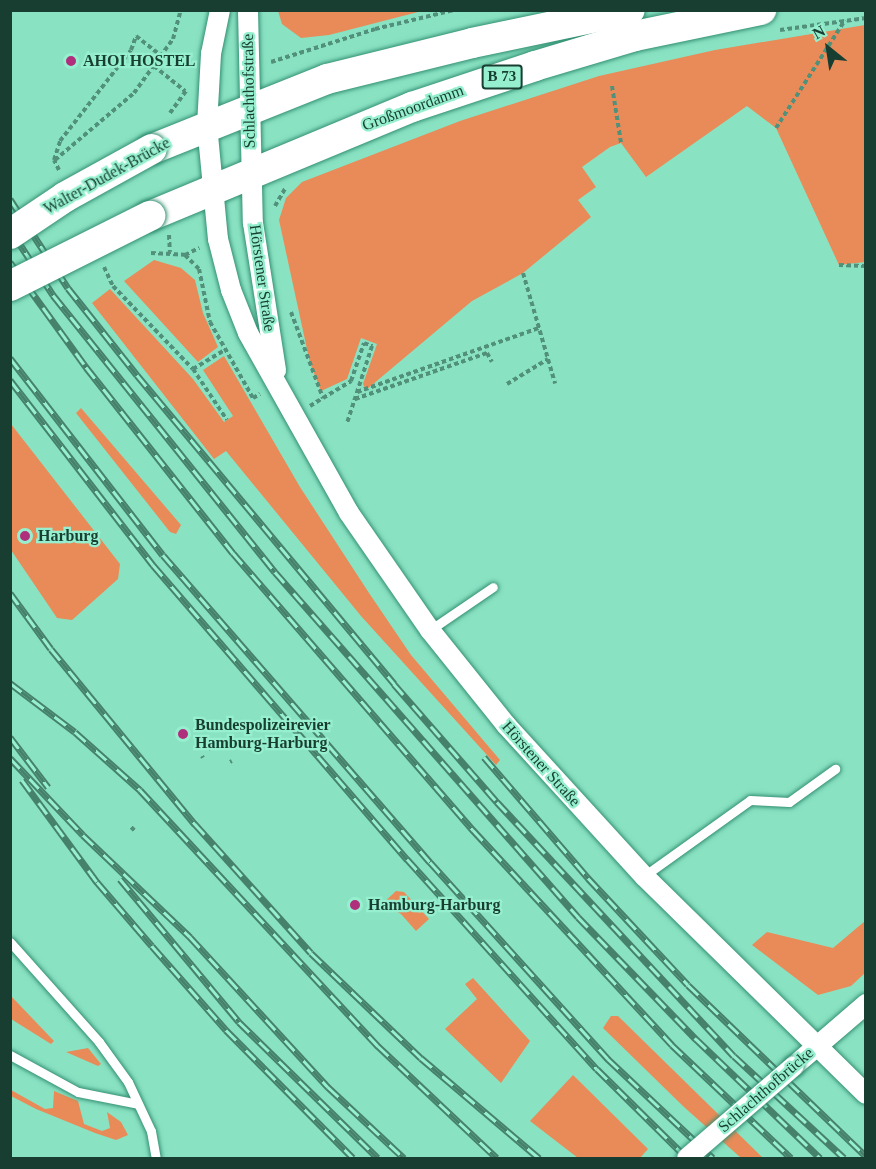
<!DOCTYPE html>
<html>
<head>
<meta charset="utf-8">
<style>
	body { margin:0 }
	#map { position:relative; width:876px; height:1169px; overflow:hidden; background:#89e2c2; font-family:Georgia,serif }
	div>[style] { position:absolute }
	.green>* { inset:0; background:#e98b58 }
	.path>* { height:4px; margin-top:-2px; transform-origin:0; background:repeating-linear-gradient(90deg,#51907a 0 4.5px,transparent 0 7.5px) }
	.roads { filter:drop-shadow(0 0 2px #349073) drop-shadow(0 0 2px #349073) }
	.service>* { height:9px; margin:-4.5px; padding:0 4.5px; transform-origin:4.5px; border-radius:4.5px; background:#fff }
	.minor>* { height:20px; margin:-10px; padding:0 10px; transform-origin:10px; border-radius:10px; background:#fff }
	.primary>* { height:30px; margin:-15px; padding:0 15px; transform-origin:15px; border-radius:15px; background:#fff }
	.rail>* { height:7px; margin-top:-3.5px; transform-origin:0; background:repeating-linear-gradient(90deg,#96f0cf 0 14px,#46816c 0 28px); box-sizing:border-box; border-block:2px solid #46816c }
	.bridges { filter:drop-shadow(0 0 2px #349073) drop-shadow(0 0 2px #349073) }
	.minor-bridge>* { height:20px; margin:-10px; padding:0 10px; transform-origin:10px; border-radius:10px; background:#fff }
	.primary-bridge>* { height:30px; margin:-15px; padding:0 15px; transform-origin:15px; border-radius:15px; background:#fff }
	.dots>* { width:16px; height:16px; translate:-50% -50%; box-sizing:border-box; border:3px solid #96f0cf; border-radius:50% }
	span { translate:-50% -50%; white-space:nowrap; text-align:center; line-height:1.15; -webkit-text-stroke:4.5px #96f0cf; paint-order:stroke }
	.shield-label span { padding:2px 4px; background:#96f0cf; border:2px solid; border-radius:4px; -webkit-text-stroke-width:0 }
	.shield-label { font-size:15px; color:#183e31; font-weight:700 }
	.poi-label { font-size:16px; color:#183e31; font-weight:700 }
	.left { translate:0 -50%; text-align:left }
	.street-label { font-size:16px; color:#183e31 }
	.frame { position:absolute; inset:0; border:12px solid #183e31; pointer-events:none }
	.north { position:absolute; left:798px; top:18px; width:60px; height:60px; -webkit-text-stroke:4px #96f0cf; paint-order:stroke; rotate:330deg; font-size:16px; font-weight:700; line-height:24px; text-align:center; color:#183e31 }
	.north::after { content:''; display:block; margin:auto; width:21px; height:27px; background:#183e31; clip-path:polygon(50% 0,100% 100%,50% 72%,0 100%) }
</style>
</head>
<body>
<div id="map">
	<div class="green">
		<div style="clip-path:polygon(278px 11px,278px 10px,422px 11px,329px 35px,301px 38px,282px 24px)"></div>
		<div style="clip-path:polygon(865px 25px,865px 262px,839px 265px,776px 128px,747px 106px,646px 177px,621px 143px,610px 147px,582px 167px,596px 187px,578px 200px,591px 217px,523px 273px,472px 301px,366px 390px,363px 384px,377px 344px,361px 338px,347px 379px,321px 391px,310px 363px,279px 220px,286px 198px,302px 182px,460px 121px,599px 76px,715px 50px)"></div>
		<div style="clip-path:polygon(154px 260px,181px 268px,195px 280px,203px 313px,218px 347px,198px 362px,124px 281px)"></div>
		<div style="clip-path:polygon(110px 289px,193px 379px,224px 422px,233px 416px,203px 370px,224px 356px,300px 487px,369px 593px,411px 655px,500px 760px,496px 765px,361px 616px,226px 451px,214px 459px,92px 303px)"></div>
		<div style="clip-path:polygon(81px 408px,181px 525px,176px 534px,170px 532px,76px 413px)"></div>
		<div style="clip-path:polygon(11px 424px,120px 564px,118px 579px,72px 620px,57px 618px,11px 550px)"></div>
		<div style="clip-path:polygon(396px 891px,404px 892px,429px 919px,416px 931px,401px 914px,392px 909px,388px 911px,381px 905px)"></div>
		<div style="clip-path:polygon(865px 921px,865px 973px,851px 986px,818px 995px,752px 945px,767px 932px,833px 948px)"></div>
		<div style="clip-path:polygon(473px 978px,530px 1041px,501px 1083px,445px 1029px,477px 999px,465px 984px)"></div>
		<div style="clip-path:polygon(11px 996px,54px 1041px,51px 1044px,11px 1019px)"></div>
		<div style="clip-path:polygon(611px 1016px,618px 1016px,763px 1158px,741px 1158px,684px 1107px,603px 1028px)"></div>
		<div style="clip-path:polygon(88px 1048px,101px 1064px,98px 1066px,66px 1052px)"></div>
		<div style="clip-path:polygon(573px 1075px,648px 1149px,640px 1158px,578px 1158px,530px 1121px)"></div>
		<div style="clip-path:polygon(11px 1090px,45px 1109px,53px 1108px,54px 1091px,78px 1101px,84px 1124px,102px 1131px,110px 1128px,107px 1112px,121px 1122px,128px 1135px,116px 1140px,95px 1133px,36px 1109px,11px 1096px)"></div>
	</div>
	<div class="path">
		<div style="left:780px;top:30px;width:87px;rotate:-7.9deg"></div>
		<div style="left:271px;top:62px;width:109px;rotate:-17.6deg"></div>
		<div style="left:375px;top:29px;width:81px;rotate:-13.5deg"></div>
		<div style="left:154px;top:66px;width:40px;rotate:39deg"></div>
		<div style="left:612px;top:86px;width:58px;rotate:81deg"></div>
		<div style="left:170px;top:113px;width:29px;rotate:-54deg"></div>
		<div style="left:776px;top:128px;width:128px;rotate:-57.4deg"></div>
		<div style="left:55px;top:160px;width:104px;rotate:-40.3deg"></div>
		<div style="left:134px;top:93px;width:67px;rotate:-54.2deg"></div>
		<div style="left:173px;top:39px;width:30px;rotate:-75deg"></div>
		<div style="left:59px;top:170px;width:11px;rotate:-117deg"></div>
		<div style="left:54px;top:160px;width:20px;rotate:-72deg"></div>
		<div style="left:60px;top:141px;width:115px;rotate:-52deg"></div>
		<div style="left:131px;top:50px;width:15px;rotate:-70deg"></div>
		<div style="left:136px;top:36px;width:33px;rotate:38deg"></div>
		<div style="left:275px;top:206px;width:20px;rotate:-60deg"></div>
		<div style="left:169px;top:235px;width:17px;rotate:87deg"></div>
		<div style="left:151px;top:253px;width:34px;rotate:3deg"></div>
		<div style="left:185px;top:255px;width:20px;rotate:45deg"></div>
		<div style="left:199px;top:269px;width:54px;rotate:78.3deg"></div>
		<div style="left:210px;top:322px;width:87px;rotate:60.5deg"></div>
		<div style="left:253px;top:398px;width:8px;rotate:-30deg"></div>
		<div style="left:185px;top:255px;width:16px;rotate:-27deg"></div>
		<div style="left:839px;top:265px;width:27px;rotate:2deg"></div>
		<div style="left:104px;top:267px;width:21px;rotate:65deg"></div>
		<div style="left:113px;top:286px;width:115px;rotate:46.1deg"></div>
		<div style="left:193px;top:369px;width:61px;rotate:56.3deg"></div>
		<div style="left:523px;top:273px;width:115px;rotate:73.8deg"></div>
		<div style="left:291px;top:312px;width:92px;rotate:69.6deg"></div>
		<div style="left:323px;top:398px;width:33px;rotate:-31deg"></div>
		<div style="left:351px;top:381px;width:40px;rotate:-71.1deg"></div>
		<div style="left:364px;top:343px;width:9px;rotate:21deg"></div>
		<div style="left:372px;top:346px;width:81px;rotate:108deg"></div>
		<div style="left:193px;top:369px;width:37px;rotate:-31deg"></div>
		<div style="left:507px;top:384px;width:48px;rotate:-31.4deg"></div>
		<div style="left:357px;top:392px;width:193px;rotate:-19.4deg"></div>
		<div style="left:355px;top:399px;width:140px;rotate:-19.2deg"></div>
		<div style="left:487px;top:353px;width:10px;rotate:61deg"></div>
		<div style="left:310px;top:406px;width:15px;rotate:-32deg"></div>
		<div style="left:210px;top:749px;width:1px;rotate:45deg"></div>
		<div style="left:202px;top:756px;width:2px;rotate:63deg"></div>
		<div style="left:230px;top:762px;width:2px;rotate:-27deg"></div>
		<div style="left:131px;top:827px;width:7px;rotate:45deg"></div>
	</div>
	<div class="roads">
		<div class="service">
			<div style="left:430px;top:630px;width:76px;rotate:-34.3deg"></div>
			<div style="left:644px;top:876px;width:130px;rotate:-35.6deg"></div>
			<div style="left:750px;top:800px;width:39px;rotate:3deg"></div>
			<div style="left:789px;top:802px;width:57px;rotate:-35.7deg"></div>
			<div style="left:10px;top:942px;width:134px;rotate:48.3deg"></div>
			<div style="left:99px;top:1042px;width:49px;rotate:54.1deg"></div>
			<div style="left:128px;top:1082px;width:54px;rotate:64.9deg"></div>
			<div style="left:151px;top:1131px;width:27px;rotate:80deg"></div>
			<div style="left:10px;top:1055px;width:77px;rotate:28.6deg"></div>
			<div style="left:78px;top:1092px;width:61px;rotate:11.3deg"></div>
		</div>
		<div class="minor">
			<div style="left:220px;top:10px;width:45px;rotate:101.6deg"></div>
			<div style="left:211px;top:54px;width:71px;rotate:93.2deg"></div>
			<div style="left:207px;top:125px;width:115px;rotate:84.5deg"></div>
			<div style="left:218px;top:239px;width:53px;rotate:75.7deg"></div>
			<div style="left:231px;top:290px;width:46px;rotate:68.4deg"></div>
			<div style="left:248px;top:333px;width:206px;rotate:60.7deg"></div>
			<div style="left:349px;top:513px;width:142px;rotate:55.3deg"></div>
			<div style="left:430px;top:630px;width:122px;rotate:51.3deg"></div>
			<div style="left:506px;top:725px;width:205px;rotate:47.6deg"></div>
			<div style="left:644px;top:876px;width:311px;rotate:44.5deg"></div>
			<div style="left:248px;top:10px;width:213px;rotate:88.7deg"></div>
			<div style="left:253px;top:223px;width:149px;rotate:81.1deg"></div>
			<div style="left:794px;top:1066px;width:95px;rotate:-40.7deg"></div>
		</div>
		<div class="primary">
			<div style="left:152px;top:149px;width:188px;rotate:-21.8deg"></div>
			<div style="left:327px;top:79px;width:149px;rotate:-13.9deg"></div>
			<div style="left:472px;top:43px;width:161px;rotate:-11.8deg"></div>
			<div style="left:150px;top:216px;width:284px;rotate:-22.6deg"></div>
			<div style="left:412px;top:107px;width:130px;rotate:-18.4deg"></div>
			<div style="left:535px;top:66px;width:104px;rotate:-16.7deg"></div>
			<div style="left:635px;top:36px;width:129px;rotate:-11.7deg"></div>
		</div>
	</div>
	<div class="rail">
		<div style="left:10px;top:199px;width:106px;rotate:56.9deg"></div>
		<div style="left:68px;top:288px;width:111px;rotate:51.6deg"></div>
		<div style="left:137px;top:375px;width:402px;rotate:50.2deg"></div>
		<div style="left:394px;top:684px;width:157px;rotate:48.9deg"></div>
		<div style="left:497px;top:802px;width:347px;rotate:47deg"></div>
		<div style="left:734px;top:1056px;width:150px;rotate:42.8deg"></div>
		<div style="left:10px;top:229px;width:79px;rotate:56.9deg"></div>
		<div style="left:53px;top:295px;width:355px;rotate:51.3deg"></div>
		<div style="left:275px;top:572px;width:459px;rotate:48.7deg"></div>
		<div style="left:578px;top:917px;width:170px;rotate:46deg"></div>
		<div style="left:696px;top:1039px;width:172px;rotate:43.8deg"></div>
		<div style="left:10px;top:262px;width:130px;rotate:54.1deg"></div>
		<div style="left:86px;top:367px;width:237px;rotate:51.7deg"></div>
		<div style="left:233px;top:553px;width:367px;rotate:49.1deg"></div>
		<div style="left:473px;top:830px;width:293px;rotate:47.2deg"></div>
		<div style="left:672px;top:1045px;width:164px;rotate:43.5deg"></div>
		<div style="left:10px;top:358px;width:249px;rotate:52.2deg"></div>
		<div style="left:163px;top:555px;width:407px;rotate:49deg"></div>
		<div style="left:430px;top:862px;width:266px;rotate:47.9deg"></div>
		<div style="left:608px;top:1059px;width:144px;rotate:43.3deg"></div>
		<div style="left:10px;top:380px;width:234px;rotate:52.3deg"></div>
		<div style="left:153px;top:565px;width:389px;rotate:49.2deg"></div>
		<div style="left:407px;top:859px;width:283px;rotate:47.9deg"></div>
		<div style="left:597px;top:1069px;width:127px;rotate:44.7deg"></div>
		<div style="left:10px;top:593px;width:69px;rotate:53.8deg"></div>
		<div style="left:51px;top:649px;width:227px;rotate:50.6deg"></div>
		<div style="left:195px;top:824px;width:173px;rotate:48deg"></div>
		<div style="left:311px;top:953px;width:152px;rotate:43.7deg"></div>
		<div style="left:421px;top:1058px;width:155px;rotate:40.3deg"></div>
		<div style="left:10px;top:683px;width:81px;rotate:37deg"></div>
		<div style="left:75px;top:732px;width:87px;rotate:41.7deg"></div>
		<div style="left:140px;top:790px;width:350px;rotate:47.1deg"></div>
		<div style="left:378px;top:1046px;width:163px;rotate:43.3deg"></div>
		<div style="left:10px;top:737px;width:63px;rotate:52.8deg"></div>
		<div style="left:484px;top:757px;width:160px;rotate:49.3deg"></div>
		<div style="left:588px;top:878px;width:146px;rotate:46.9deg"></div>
		<div style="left:688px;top:985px;width:247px;rotate:43.9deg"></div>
		<div style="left:10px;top:758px;width:106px;rotate:46.5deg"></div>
		<div style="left:83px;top:835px;width:148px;rotate:43.6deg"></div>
		<div style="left:190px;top:937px;width:204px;rotate:47.4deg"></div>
		<div style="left:328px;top:1087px;width:104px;rotate:43.1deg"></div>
		<div style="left:22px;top:780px;width:127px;rotate:53.7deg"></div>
		<div style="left:97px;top:882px;width:84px;rotate:49.3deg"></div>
		<div style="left:152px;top:946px;width:112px;rotate:48.6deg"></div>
		<div style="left:226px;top:1030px;width:180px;rotate:45.2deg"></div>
		<div style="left:120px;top:879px;width:186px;rotate:50.2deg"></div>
		<div style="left:239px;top:1022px;width:194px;rotate:44.4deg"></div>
	</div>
	<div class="bridges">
		<div class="minor-bridge">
			<div style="left:687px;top:1158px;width:141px;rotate:-40.7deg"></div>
		</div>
		<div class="primary-bridge">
			<div style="left:10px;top:234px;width:66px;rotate:-33.9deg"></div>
			<div style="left:65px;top:197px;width:99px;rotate:-28.9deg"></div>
			<div style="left:10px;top:286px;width:157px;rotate:-26.6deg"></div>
		</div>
	</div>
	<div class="dots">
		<div style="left:71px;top:61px;background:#b02f7c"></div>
		<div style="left:25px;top:536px;background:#b02f7c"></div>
		<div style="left:183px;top:734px;background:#b02f7c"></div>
		<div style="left:355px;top:905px;background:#b02f7c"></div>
	</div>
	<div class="shield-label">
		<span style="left:502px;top:77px">B 73</span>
	</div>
	<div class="poi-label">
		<span class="left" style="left:83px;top:61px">AHOI HOSTEL</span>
		<span class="left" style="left:38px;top:536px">Harburg</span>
		<span class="left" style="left:195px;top:734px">Bundespolizeirevier<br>Hamburg-Harburg</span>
		<span class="left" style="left:368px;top:905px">Hamburg-Harburg</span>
	</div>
	<div class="street-label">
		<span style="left:249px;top:91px;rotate:-91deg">Schlachthofstraße</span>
		<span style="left:413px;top:108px;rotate:-20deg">Großmoordamm</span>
		<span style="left:107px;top:176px;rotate:-29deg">Walter-Dudek-Brücke</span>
		<span style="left:262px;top:278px;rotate:82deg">Hörstener Straße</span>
		<span style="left:541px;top:764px;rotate:48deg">Hörstener Straße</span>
		<span style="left:766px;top:1090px;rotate:-41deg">Schlachthofbrücke</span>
	</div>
	<div class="frame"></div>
	<div class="north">N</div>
</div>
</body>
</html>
